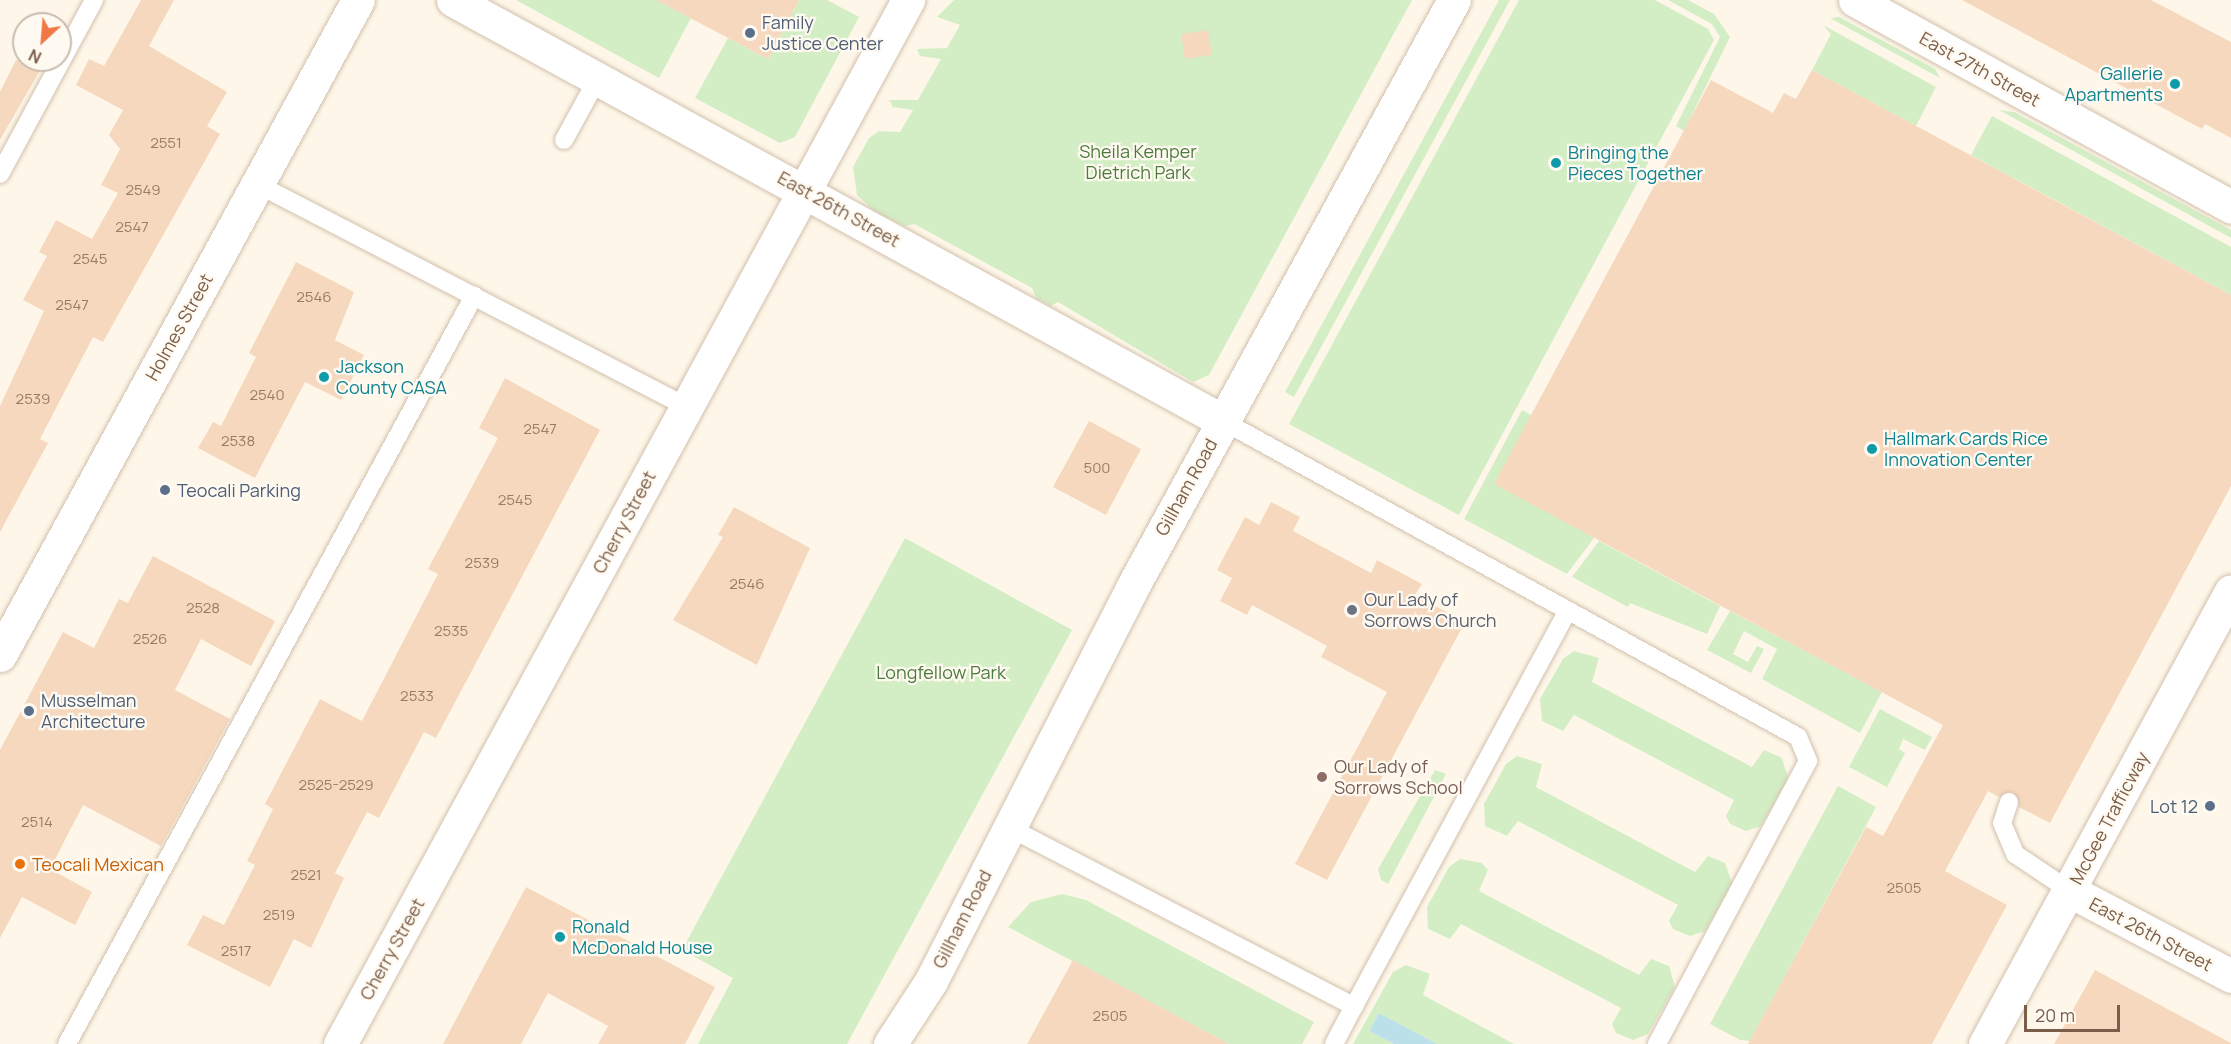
<!DOCTYPE html>
<html>
<head>
<meta charset="utf-8">
<style>
	body { margin:0 }
	#map { position:relative; width:2231px; height:1044px; overflow:hidden; background:#fef7e9; font-family:Manrope,sans-serif }
	div>[style] { position:absolute }
	.green>* { inset:0; background:#d3eec5 }
	.water>* { inset:0; background:#bbe0ea }
	.building>* { inset:0; background:#f6d8be }
	.roads { filter:drop-shadow(0 0 2px #d2c0ad) drop-shadow(0 0 2px #d2c0ad) }
	.lane>* { height:18px; margin:-9px; padding:0 9px; transform-origin:9px; border-radius:9px; background:#fff }
	.street>* { height:33px; margin:-16.5px; padding:0 16.5px; transform-origin:16.5px; border-radius:16.5px; background:#fff }
	.secondary>* { height:33px; margin:-16.5px; padding:0 16.5px; transform-origin:16.5px; border-radius:16.5px; background:#fff }
	.dots>* { width:16px; height:16px; translate:-50% -50%; box-sizing:border-box; border:3px solid #fffaf1; border-radius:50% }
	span { translate:-50% -50%; white-space:nowrap; text-align:center; line-height:1.15; -webkit-text-stroke:4.5px #fffaf1; paint-order:stroke }
	.number-label { font-size:15px; color:#9a7c66 }
	.number-label span { -webkit-text-stroke-width:0 }
	.service-label { font-size:18px; color:#4e5e75 }
	.left { translate:0 -50%; text-align:left }
	.right { translate:-100% -50%; text-align:right }
	.street-label { font-size:18px; color:#7b5e49 }
	.culture-label { font-size:18px; color:#0d838f }
	.park-label { font-size:18px; color:#4c7c3d }
	.worship-label { font-size:18px; color:#5b616d }
	.education-label { font-size:18px; color:#785e54 }
	.food-label { font-size:18px; color:#c56008 }
	.north { position:absolute; left:12px; top:12px; width:60px; height:60px; box-sizing:border-box; background:#fffaf1; border:2px solid #cabcae; border-radius:50%; rotate:206deg; font-size:16px; font-weight:700; line-height:24px; text-align:center; color:#7b5e49 }
	.north::after { content:''; display:block; margin:auto; width:21px; height:27px; background:#f07746; clip-path:polygon(50% 0,100% 100%,50% 72%,0 100%) }
	.scale { position:absolute; left:2024px; top:1005px; width:96px; height:27px; box-sizing:border-box; border:3px solid #7b5e49; border-top:0; padding-left:8px; font-size:18px; line-height:21px; white-space:nowrap; color:#7b5e49; -webkit-text-stroke:4px #fffaf1; paint-order:stroke }
</style>
</head>
<body>
<div id="map">
	<div class="green">
		<div style="clip-path:polygon(516px 0,657px 0,691px 18px,659px 78px)"></div>
		<div style="clip-path:polygon(799px 0,827px 0,859px 17px,795px 137px,780px 143px,695px 98px,728px 38px,768px 59px)"></div>
		<div style="clip-path:polygon(954px 0,1412px 0,1209px 375px,1193px 382px,1058px 302px,1051px 306px,1036px 298px,1032px 288px,914px 224px,905px 226px,874px 211px,857px 195px,853px 167px,869px 138px,879px 131px,900px 132px,913px 110px,893px 107px,889px 100px,918px 100px,941px 59px,920px 56px,917px 49px,947px 48px,960px 25px,937px 17px)"></div>
		<div style="clip-path:polygon(1499px 0,1510px 0,1294px 397px,1285px 392px)"></div>
		<div style="clip-path:polygon(1519px 0,1655px 0,1708px 29px,1714px 40px,1459px 515px,1289px 424px)"></div>
		<div style="clip-path:polygon(1668px 0,1688px 0,1714px 14px,1730px 37px,1684px 131px,1676px 126px,1720px 37px,1712px 24px)"></div>
		<div style="clip-path:polygon(1839px 17px,1935px 69px,1940px 78px,1830px 18px)"></div>
		<div style="clip-path:polygon(1823px 25px,1936px 87px,1916px 126px,1812px 70px,1831px 34px)"></div>
		<div style="clip-path:polygon(1999px 110px,2014px 112px,2231px 230px,2231px 238px)"></div>
		<div style="clip-path:polygon(1992px 116px,2231px 247px,2231px 295px,1971px 155px)"></div>
		<div style="clip-path:polygon(1522px 410px,1531px 415px,1594px 538px,1567px 574px,1464px 519px)"></div>
		<div style="clip-path:polygon(905px 538px,1072px 630px,847px 1044px,698px 1044px,733px 978px,682px 950px)"></div>
		<div style="clip-path:polygon(1599px 541px,1720px 606px,1707px 634px,1630px 603px,1628px 607px,1572px 577px)"></div>
		<div style="clip-path:polygon(1730px 611px,1882px 692px,1860px 733px,1762px 679px,1777px 649px,1744px 631px,1733px 654px,1748px 662px,1757px 646px,1764px 649px,1751px 673px,1707px 650px)"></div>
		<div style="clip-path:polygon(1574px 651px,1599px 658px,1592px 682px,1752px 767px,1764px 750px,1782px 758px,1788px 778px,1761px 826px,1746px 831px,1730px 824px,1726px 816px,1734px 800px,1574px 715px,1563px 731px,1542px 721px,1540px 699px,1563px 659px)"></div>
		<div style="clip-path:polygon(1880px 709px,1932px 737px,1925px 750px,1903px 739px,1899px 749px,1905px 753px,1887px 787px,1849px 767px)"></div>
		<div style="clip-path:polygon(1517px 756px,1542px 764px,1536px 787px,1695px 872px,1708px 856px,1725px 863px,1732px 883px,1705px 931px,1690px 936px,1673px 929px,1669px 921px,1678px 905px,1518px 821px,1507px 836px,1485px 826px,1484px 804px,1506px 764px)"></div>
		<div style="clip-path:polygon(1435px 770px,1446px 774px,1388px 884px,1381px 880px,1378px 869px)"></div>
		<div style="clip-path:polygon(1838px 786px,1876px 807px,1750px 1041px,1740px 1040px,1710px 1024px)"></div>
		<div style="clip-path:polygon(1460px 859px,1482px 863px,1488px 870px,1479px 891px,1639px 975px,1651px 959px,1669px 966px,1675px 987px,1648px 1034px,1633px 1040px,1616px 1033px,1612px 1024px,1621px 1008px,1461px 924px,1450px 939px,1428px 929px,1427px 907px,1449px 867px)"></div>
		<div style="clip-path:polygon(1062px 894px,1086px 900px,1314px 1022px,1302px 1044px,1229px 1044px,1008px 927px,1031px 902px)"></div>
		<div style="clip-path:polygon(1406px 965px,1430px 974px,1423px 995px,1514px 1044px,1437px 1044px,1379px 1013px,1369px 1031px,1394px 1044px,1353px 1044px,1393px 972px)"></div>
	</div>
	<div class="water">
		<div style="clip-path:polygon(1379px 1013px,1437px 1044px,1394px 1044px,1369px 1031px)"></div>
	</div>
	<div class="building">
		<div style="clip-path:polygon(141px 0,174px 0,149px 46px,227px 92px,207px 126px,220px 134px,103px 342px,93px 337px,40px 439px,48px 443px,0 532px,0 406px,44px 311px,23px 300px,47px 256px,39px 252px,56px 220px,92px 239px,118px 193px,101px 185px,120px 149px,109px 135px,123px 110px,76px 85px,89px 59px,104px 66px)"></div>
		<div style="clip-path:polygon(656px 0,799px 0,768px 59px)"></div>
		<div style="clip-path:polygon(1962px 0,2151px 0,2231px 42px,2231px 138px,2205px 124px,2202px 129px)"></div>
		<div style="clip-path:polygon(1208px 30px,1212px 55px,1185px 59px,1181px 34px)"></div>
		<div style="clip-path:polygon(16px 60px,46px 60px,0 140px,0 92px)"></div>
		<div style="clip-path:polygon(1812px 70px,2231px 295px,2231px 486px,2050px 823px,2019px 807px,2013px 792px,1999px 797px,1988px 791px,1945px 871px,2007px 905px,1932px 1044px,1748px 1044px,1866px 827px,1883px 836px,1943px 725px,1494px 484px,1711px 80px,1773px 113px,1784px 93px,1796px 99px)"></div>
		<div style="clip-path:polygon(296px 262px,354px 292px,335px 340px,364px 355px,341px 400px,305px 382px,255px 478px,198px 448px,213px 422px,221px 426px,256px 357px,249px 353px)"></div>
		<div style="clip-path:polygon(505px 378px,600px 430px,436px 738px,424px 732px,379px 818px,367px 812px,335px 873px,344px 878px,311px 948px,294px 939px,270px 987px,187px 945px,203px 915px,224px 925px,255px 865px,247px 861px,273px 809px,265px 804px,320px 699px,362px 721px,438px 574px,428px 569px,498px 438px,479px 428px)"></div>
		<div style="clip-path:polygon(1089px 421px,1141px 449px,1106px 515px,1053px 487px)"></div>
		<div style="clip-path:polygon(1271px 502px,1300px 517px,1293px 531px,1371px 573px,1377px 560px,1422px 584px,1415px 595px,1465px 622px,1327px 880px,1295px 864px,1387px 692px,1321px 657px,1327px 646px,1252px 605px,1247px 615px,1220px 601px,1232px 578px,1217px 570px,1245px 517px,1259px 525px)"></div>
		<div style="clip-path:polygon(734px 507px,810px 548px,757px 665px,673px 620px,723px 537px,718px 535px)"></div>
		<div style="clip-path:polygon(153px 556px,275px 621px,251px 666px,201px 639px,175px 690px,230px 719px,161px 846px,83px 805px,50px 869px,92px 892px,75px 925px,22px 897px,0 938px,0 750px,63px 632px,94px 648px,119px 599px,128px 603px)"></div>
		<div style="clip-path:polygon(526px 887px,715px 987px,685px 1044px,598px 1044px,608px 1026px,548px 993px,521px 1044px,443px 1044px)"></div>
		<div style="clip-path:polygon(1073px 960px,1229px 1044px,1027px 1044px)"></div>
		<div style="clip-path:polygon(2095px 970px,2231px 1043px,2231px 1044px,2054px 1044px)"></div>
	</div>
	<div class="roads">
		<div class="lane">
			<div style="left:564px;top:140px;width:71px;rotate:-61.3deg"></div>
			<div style="left:0;top:174px;width:198px;rotate:-61.6deg"></div>
			<div style="left:257px;top:184px;width:483px;rotate:27.4deg"></div>
			<div style="left:1223px;top:421px;width:656px;rotate:28.79deg"></div>
			<div style="left:1798px;top:737px;width:26px;rotate:67deg"></div>
			<div style="left:1808px;top:761px;width:321px;rotate:118.1deg"></div>
			<div style="left:2009px;top:802px;width:22px;rotate:108deg"></div>
			<div style="left:2002px;top:823px;width:34px;rotate:67deg"></div>
			<div style="left:2015px;top:854px;width:66px;rotate:33.9deg"></div>
			<div style="left:1008px;top:827px;width:390px;rotate:27.4deg"></div>
			<div style="left:1354px;top:1006px;width:43px;rotate:117.8deg"></div>
			<div style="left:1354px;top:1006px;width:449px;rotate:-61.6deg"></div>
			<div style="left:67px;top:1044px;width:852px;rotate:-61.45deg"></div>
		</div>
		<div class="street">
			<div style="left:453px;top:0;width:878px;rotate:28.67deg"></div>
			<div style="left:2070px;top:891px;width:182px;rotate:27.8deg"></div>
			<div style="left:340px;top:1044px;width:1189px;rotate:-61.45deg"></div>
			<div style="left:1985px;top:1044px;width:515px;rotate:-61.5deg"></div>
		</div>
		<div class="secondary">
			<div style="left:1855px;top:0;width:429px;rotate:28.8deg"></div>
			<div style="left:0;top:655px;width:746px;rotate:-61.34deg"></div>
			<div style="left:890px;top:1044px;width:75px;rotate:-56.9deg"></div>
			<div style="left:931px;top:981px;width:444px;rotate:-62.9deg"></div>
			<div style="left:1133px;top:586px;width:668px;rotate:-61.29deg"></div>
		</div>
	</div>
	<div class="dots">
		<div style="left:750px;top:33px;background:#5c6f8a"></div>
		<div style="left:2175px;top:84px;background:#0f9aa8"></div>
		<div style="left:1556px;top:163px;background:#0f9aa8"></div>
		<div style="left:324px;top:377px;background:#0f9aa8"></div>
		<div style="left:1872px;top:449px;background:#0f9aa8"></div>
		<div style="left:165px;top:490px;background:#5c6f8a"></div>
		<div style="left:1352px;top:610px;background:#6b7280"></div>
		<div style="left:29px;top:711px;background:#5c6f8a"></div>
		<div style="left:1322px;top:777px;background:#8d6e63"></div>
		<div style="left:2210px;top:806px;background:#5c6f8a"></div>
		<div style="left:20px;top:864px;background:#e8710a"></div>
		<div style="left:560px;top:937px;background:#0f9aa8"></div>
	</div>
	<div class="number-label">
		<span style="left:166px;top:143px">2551</span>
		<span style="left:143px;top:190px">2549</span>
		<span style="left:132px;top:227px">2547</span>
		<span style="left:90px;top:259px">2545</span>
		<span style="left:314px;top:297px">2546</span>
		<span style="left:72px;top:305px">2547</span>
		<span style="left:267px;top:395px">2540</span>
		<span style="left:33px;top:399px">2539</span>
		<span style="left:540px;top:429px">2547</span>
		<span style="left:238px;top:441px">2538</span>
		<span style="left:1097px;top:468px">500</span>
		<span style="left:515px;top:500px">2545</span>
		<span style="left:482px;top:563px">2539</span>
		<span style="left:747px;top:584px">2546</span>
		<span style="left:203px;top:608px">2528</span>
		<span style="left:451px;top:631px">2535</span>
		<span style="left:150px;top:639px">2526</span>
		<span style="left:417px;top:696px">2533</span>
		<span style="left:336px;top:785px">2525-2529</span>
		<span style="left:37px;top:822px">2514</span>
		<span style="left:306px;top:875px">2521</span>
		<span style="left:1904px;top:888px">2505</span>
		<span style="left:279px;top:915px">2519</span>
		<span style="left:236px;top:951px">2517</span>
		<span style="left:1110px;top:1016px">2505</span>
	</div>
	<div class="service-label">
		<span class="left" style="left:762px;top:33px">Family<br>Justice Center</span>
		<span class="left" style="left:177px;top:490px">Teocali Parking</span>
		<span class="left" style="left:41px;top:711px">Musselman<br>Architecture</span>
		<span class="right" style="left:2198px;top:806px">Lot 12</span>
	</div>
	<div class="street-label">
		<span style="left:1980px;top:69px;rotate:29deg">East 27th Street</span>
		<span style="left:839px;top:209px;rotate:29deg">East 26th Street</span>
		<span style="left:179px;top:327px;rotate:-61deg">Holmes Street</span>
		<span style="left:1186px;top:487px;rotate:-61deg">Gillham Road</span>
		<span style="left:624px;top:522px;rotate:-62deg">Cherry Street</span>
		<span style="left:2109px;top:818px;rotate:-62deg">McGee Trafficway</span>
		<span style="left:962px;top:919px;rotate:-63deg">Gillham Road</span>
		<span style="left:2151px;top:934px;rotate:28deg">East 26th Street</span>
		<span style="left:392px;top:949px;rotate:-61deg">Cherry Street</span>
	</div>
	<div class="culture-label">
		<span class="right" style="left:2163px;top:84px">Gallerie<br>Apartments</span>
		<span class="left" style="left:1568px;top:163px">Bringing the<br>Pieces Together</span>
		<span class="left" style="left:336px;top:377px">Jackson<br>County CASA</span>
		<span class="left" style="left:1884px;top:449px">Hallmark Cards Rice<br>Innovation Center</span>
		<span class="left" style="left:572px;top:937px">Ronald<br>McDonald House</span>
	</div>
	<div class="park-label">
		<span style="left:1138px;top:162px">Sheila Kemper<br>Dietrich Park</span>
		<span style="left:941px;top:672px">Longfellow Park</span>
	</div>
	<div class="worship-label">
		<span class="left" style="left:1364px;top:610px">Our Lady of<br>Sorrows Church</span>
	</div>
	<div class="education-label">
		<span class="left" style="left:1334px;top:777px">Our Lady of<br>Sorrows School</span>
	</div>
	<div class="food-label">
		<span class="left" style="left:32px;top:864px">Teocali Mexican</span>
	</div>
	<div class="north">N</div>
	<div class="scale">20 m</div>
</div>
</body>
</html>
